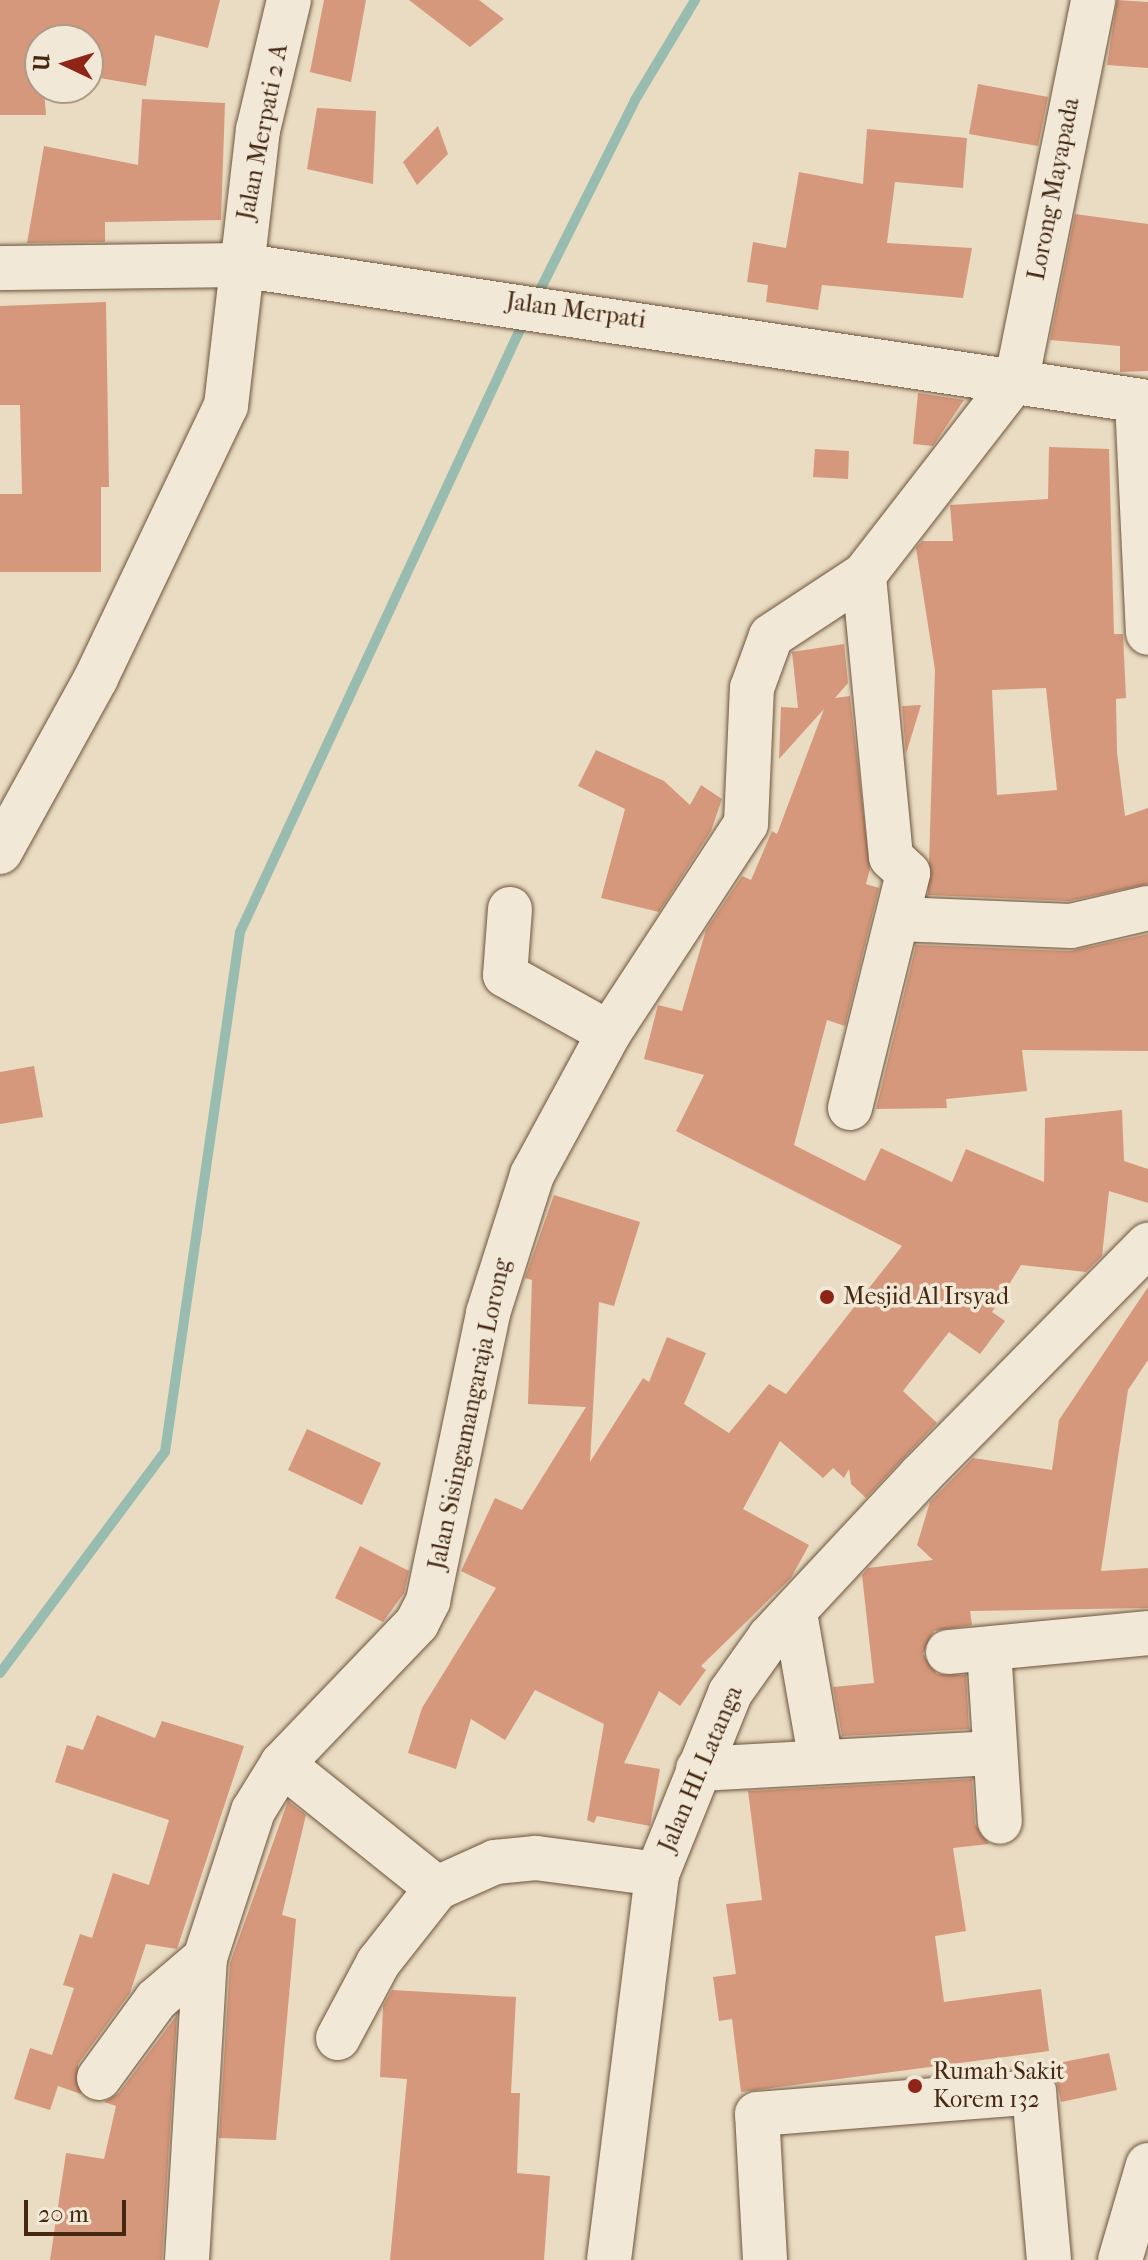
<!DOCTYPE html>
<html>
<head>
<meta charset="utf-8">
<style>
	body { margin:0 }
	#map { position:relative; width:1148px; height:2260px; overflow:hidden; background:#e9dcc2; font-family:"IM FELL French Canon",serif }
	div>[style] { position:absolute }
	.stream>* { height:10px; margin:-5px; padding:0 5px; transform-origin:5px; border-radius:5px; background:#98bcaf }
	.building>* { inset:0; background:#d6987c }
	.roads { filter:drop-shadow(0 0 2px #6f543c) drop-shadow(0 0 2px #6f543c) }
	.minor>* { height:44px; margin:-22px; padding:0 22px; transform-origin:22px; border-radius:22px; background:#f1e8d7 }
	.dots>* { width:22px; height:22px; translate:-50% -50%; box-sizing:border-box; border:4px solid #f1e8d7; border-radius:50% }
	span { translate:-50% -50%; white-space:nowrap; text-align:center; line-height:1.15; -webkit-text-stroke:7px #f1e8d7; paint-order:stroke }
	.street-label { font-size:24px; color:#462710 }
	.poi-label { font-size:24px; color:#462710 }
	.left { translate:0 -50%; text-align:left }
	.north { position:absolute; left:24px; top:24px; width:80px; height:80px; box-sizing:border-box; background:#f1e8d7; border:2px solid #ad9b87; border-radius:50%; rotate:274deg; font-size:22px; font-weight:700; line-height:32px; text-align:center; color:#462710 }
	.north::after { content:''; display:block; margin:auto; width:28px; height:36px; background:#8f2418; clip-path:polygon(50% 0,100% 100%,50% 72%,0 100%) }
	.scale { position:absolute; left:24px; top:2200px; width:102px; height:36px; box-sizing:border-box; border:4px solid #462710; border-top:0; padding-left:10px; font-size:24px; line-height:28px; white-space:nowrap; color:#462710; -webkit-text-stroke:6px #f1e8d7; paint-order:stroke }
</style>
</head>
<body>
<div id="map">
	<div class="stream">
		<div style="left:536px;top:298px;width:221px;rotate:-63.4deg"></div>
		<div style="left:635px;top:100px;width:117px;rotate:-59deg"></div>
		<div style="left:0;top:1673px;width:276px;rotate:-53.3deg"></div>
		<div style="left:165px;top:1452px;width:525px;rotate:-81.79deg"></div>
		<div style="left:240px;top:932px;width:676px;rotate:-65.07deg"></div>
	</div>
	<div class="building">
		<div style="clip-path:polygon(0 0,220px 0,208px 48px,155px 35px,146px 86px,88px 76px,88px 40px,40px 40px,46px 115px,0 115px)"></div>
		<div style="clip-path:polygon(324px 0,366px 0,351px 82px,310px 72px)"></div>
		<div style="clip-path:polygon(409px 0,479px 0,504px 19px,470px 47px)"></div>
		<div style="clip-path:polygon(1117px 0,1148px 2px,1148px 68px,1107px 65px)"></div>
		<div style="clip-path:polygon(978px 84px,1048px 97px,1038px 146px,969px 134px)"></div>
		<div style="clip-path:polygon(142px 99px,225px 103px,221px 220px,105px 222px,105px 242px,27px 243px,44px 146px,138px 165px)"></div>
		<div style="clip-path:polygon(317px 108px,376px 111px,373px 184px,307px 169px)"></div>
		<div style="clip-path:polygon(438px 126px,448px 154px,417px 185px,403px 162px)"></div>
		<div style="clip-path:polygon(867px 129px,967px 138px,963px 188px,895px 182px,887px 243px,972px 248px,963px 298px,822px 285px,818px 310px,766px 302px,768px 285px,747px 282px,753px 242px,786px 248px,799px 172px,863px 184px)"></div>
		<div style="clip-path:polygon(1075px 214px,1148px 224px,1148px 371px,1120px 372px,1120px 346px,1050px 340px)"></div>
		<div style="clip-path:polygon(106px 302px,109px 487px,101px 487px,101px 572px,0 572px,0 494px,22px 494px,20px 405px,0 405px,0 306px)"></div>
		<div style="clip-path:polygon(918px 393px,964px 400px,933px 446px,913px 444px)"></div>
		<div style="clip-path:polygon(evenodd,1049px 447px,1109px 449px,1114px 634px,1123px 634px,1126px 698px,1116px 699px,1117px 752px,1125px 816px,1148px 808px,1148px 884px,1069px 901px,928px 895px,935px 670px,916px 548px,922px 541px,953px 541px,950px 505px,1048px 499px,1049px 447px,1046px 688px,1057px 790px,997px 795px,992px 690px,1046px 688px)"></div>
		<div style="clip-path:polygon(815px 449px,849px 451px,848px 479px,813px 477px)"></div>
		<div style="clip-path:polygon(844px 644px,848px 683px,835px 698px,850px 696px,870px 869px,866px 884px,879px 888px,845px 1026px,827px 1020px,794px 1145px,865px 1181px,881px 1148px,952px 1182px,966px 1149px,1044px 1182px,1045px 1118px,1122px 1110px,1124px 1161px,1148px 1169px,1148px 1203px,1109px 1191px,1102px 1256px,1086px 1272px,1021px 1265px,992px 1312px,1005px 1321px,980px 1354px,949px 1332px,903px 1391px,937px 1423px,866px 1498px,851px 1484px,849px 1469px,844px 1478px,833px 1468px,823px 1478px,780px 1441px,743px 1509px,809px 1545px,791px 1578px,701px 1666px,706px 1670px,680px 1706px,659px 1691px,624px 1763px,660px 1769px,650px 1826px,597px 1816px,594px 1823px,587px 1820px,604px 1724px,535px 1690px,505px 1740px,471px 1719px,456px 1769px,408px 1753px,422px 1708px,496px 1588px,461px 1571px,495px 1498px,522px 1510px,586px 1407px,528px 1404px,532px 1280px,525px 1278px,554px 1195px,640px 1222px,614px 1306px,599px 1302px,590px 1462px,643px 1378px,649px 1382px,667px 1337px,706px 1353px,684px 1404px,729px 1433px,769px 1384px,786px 1394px,902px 1246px,676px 1131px,704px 1075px,644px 1059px,658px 1005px,682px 1011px,706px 930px,742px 876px,751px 880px,772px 831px,777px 834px,824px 709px,779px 759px,781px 707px,798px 708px,792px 652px)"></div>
		<div style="clip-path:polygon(921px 705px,906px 754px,902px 706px)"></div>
		<div style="clip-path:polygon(596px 750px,664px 781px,690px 805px,701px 785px,722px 799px,711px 831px,659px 912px,601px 898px,625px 809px,578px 786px)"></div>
		<div style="clip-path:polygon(1148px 934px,1148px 1051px,1022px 1050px,1027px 1091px,946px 1099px,947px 1108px,876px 1109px,916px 945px,1070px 951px)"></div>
		<div style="clip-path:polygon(34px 1066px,43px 1117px,0 1124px,0 1072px)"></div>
		<div style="clip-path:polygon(1148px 1287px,1148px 1360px,1128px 1390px,1101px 1571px,1148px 1568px,1148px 1608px,970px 1611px,972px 1625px,934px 1631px,923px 1654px,937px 1674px,966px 1675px,969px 1729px,842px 1736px,833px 1687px,874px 1683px,862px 1575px,868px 1568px,933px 1560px,917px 1545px,930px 1502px,973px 1458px,1052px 1470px,1059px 1420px)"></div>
		<div style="clip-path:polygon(307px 1429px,381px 1463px,362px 1505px,288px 1470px)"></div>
		<div style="clip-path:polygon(360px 1546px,409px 1571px,404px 1593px,383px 1622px,335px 1598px)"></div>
		<div style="clip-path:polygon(97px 1715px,155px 1738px,162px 1721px,244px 1746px,177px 1949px,146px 1944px,130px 1993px,78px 2064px,81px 2094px,58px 2086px,50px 2110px,14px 2099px,30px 2048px,52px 2055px,74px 1988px,63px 1985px,80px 1934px,92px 1938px,113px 1873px,149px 1885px,169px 1820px,55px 1782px,67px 1745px,83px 1750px)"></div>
		<div style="clip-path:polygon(972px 1779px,975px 1824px,989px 1844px,953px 1848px,966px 1931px,935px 1936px,944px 2002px,1041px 1989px,1049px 2051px,741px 2092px,732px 2019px,719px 2021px,713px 1977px,736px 1974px,726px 1904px,762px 1900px,748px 1791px)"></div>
		<div style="clip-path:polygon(288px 1801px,306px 1815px,282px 1915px,296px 1919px,276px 2140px,219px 2138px,230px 1963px)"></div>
		<div style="clip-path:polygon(392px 1990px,516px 1997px,511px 2093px,520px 2093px,517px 2173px,550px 2176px,544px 2260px,390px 2260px,407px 2079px,380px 2077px,383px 2006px)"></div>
		<div style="clip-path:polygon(177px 2015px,162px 2260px,50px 2260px,66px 2153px,104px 2159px,116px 2106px,104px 2102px,119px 2093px)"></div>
		<div style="clip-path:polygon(1109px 2053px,1117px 2090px,1061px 2102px,1053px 2064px)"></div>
	</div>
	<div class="roads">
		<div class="minor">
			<div style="left:0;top:268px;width:239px;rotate:-0.7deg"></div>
			<div style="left:239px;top:265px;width:919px;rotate:8.57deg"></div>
			<div style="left:1137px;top:401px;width:232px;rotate:87.3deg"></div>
			<div style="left:0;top:852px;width:199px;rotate:-61.1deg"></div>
			<div style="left:96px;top:678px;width:301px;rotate:-64.5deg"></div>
			<div style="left:226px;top:406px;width:278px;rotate:-83.4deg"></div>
			<div style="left:258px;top:130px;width:134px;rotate:-76.6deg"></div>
			<div style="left:510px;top:909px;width:66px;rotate:94.3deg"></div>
			<div style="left:505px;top:975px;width:119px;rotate:29.1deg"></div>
			<div style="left:898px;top:919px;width:173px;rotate:2.3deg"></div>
			<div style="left:1071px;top:926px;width:79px;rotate:-13.2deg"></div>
			<div style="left:850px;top:1108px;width:242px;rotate:-76.1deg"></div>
			<div style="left:908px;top:873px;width:23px;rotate:-137deg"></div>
			<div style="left:891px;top:857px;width:283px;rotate:-95.5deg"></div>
			<div style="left:795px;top:1613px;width:151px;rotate:80.1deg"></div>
			<div style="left:989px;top:1649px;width:173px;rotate:86.4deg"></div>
			<div style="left:948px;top:1652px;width:201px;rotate:-5.4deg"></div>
			<div style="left:282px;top:1764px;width:198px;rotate:38.7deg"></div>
			<div style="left:437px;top:1888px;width:64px;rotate:-24.1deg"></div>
			<div style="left:495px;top:1862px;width:41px;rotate:-5.6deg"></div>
			<div style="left:536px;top:1858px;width:122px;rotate:7.5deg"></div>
			<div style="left:698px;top:1769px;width:297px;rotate:-3.1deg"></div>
			<div style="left:338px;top:2038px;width:85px;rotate:-61.9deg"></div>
			<div style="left:378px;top:1963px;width:95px;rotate:-51.8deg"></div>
			<div style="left:99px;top:2078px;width:97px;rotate:-53.8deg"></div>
			<div style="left:156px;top:2000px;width:65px;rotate:-40.6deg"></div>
			<div style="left:187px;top:2260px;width:303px;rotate:-86.6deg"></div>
			<div style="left:205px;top:1958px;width:155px;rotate:-71.9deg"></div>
			<div style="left:253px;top:1811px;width:55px;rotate:-58.3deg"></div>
			<div style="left:282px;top:1764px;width:195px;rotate:-46.2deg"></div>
			<div style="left:417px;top:1623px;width:25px;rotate:-63deg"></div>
			<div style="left:428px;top:1601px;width:294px;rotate:-78.2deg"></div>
			<div style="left:488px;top:1313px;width:145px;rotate:-72.3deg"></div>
			<div style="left:532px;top:1175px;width:162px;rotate:-61.5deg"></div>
			<div style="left:609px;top:1033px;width:250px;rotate:-56.8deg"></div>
			<div style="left:746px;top:824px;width:136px;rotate:-87.5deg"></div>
			<div style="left:752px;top:688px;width:55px;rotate:-69.9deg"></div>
			<div style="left:771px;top:636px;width:111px;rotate:-33.3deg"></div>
			<div style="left:864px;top:575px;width:249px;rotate:-52.2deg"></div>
			<div style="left:1017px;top:378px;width:386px;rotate:-78.6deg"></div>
			<div style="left:609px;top:2260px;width:389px;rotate:-82.9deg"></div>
			<div style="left:657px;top:1874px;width:195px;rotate:-68deg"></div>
			<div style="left:730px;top:1693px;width:69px;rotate:-54.5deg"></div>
			<div style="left:770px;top:1637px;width:220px;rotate:-47deg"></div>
			<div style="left:920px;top:1476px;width:325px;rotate:-45.4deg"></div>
			<div style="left:765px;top:2260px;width:146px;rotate:-93.1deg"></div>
			<div style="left:757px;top:2114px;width:278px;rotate:-4.5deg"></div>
			<div style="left:1034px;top:2092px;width:169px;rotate:84.9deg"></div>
			<div style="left:1120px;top:2260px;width:99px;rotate:-73.6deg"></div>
		</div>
	</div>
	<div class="dots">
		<div style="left:827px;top:1297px;background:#8f2418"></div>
		<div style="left:915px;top:2086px;background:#8f2418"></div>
	</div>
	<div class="street-label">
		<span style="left:263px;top:132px;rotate:-79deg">Jalan Merpati 2 A</span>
		<span style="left:1054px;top:189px;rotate:-79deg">Lorong Mayapada</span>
		<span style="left:576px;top:311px;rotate:8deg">Jalan Merpati</span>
		<span style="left:470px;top:1414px;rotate:-78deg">Jalan Sisingamangaraja Lorong</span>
		<span style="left:701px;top:1769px;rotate:-67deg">Jalan HI. Latanga</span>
	</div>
	<div class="poi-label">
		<span class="left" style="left:843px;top:1297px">Mesjid Al Irsyad</span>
		<span class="left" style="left:933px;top:2086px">Rumah Sakit<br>Korem 132</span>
	</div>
	<div class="north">U</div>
	<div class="scale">20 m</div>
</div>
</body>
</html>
